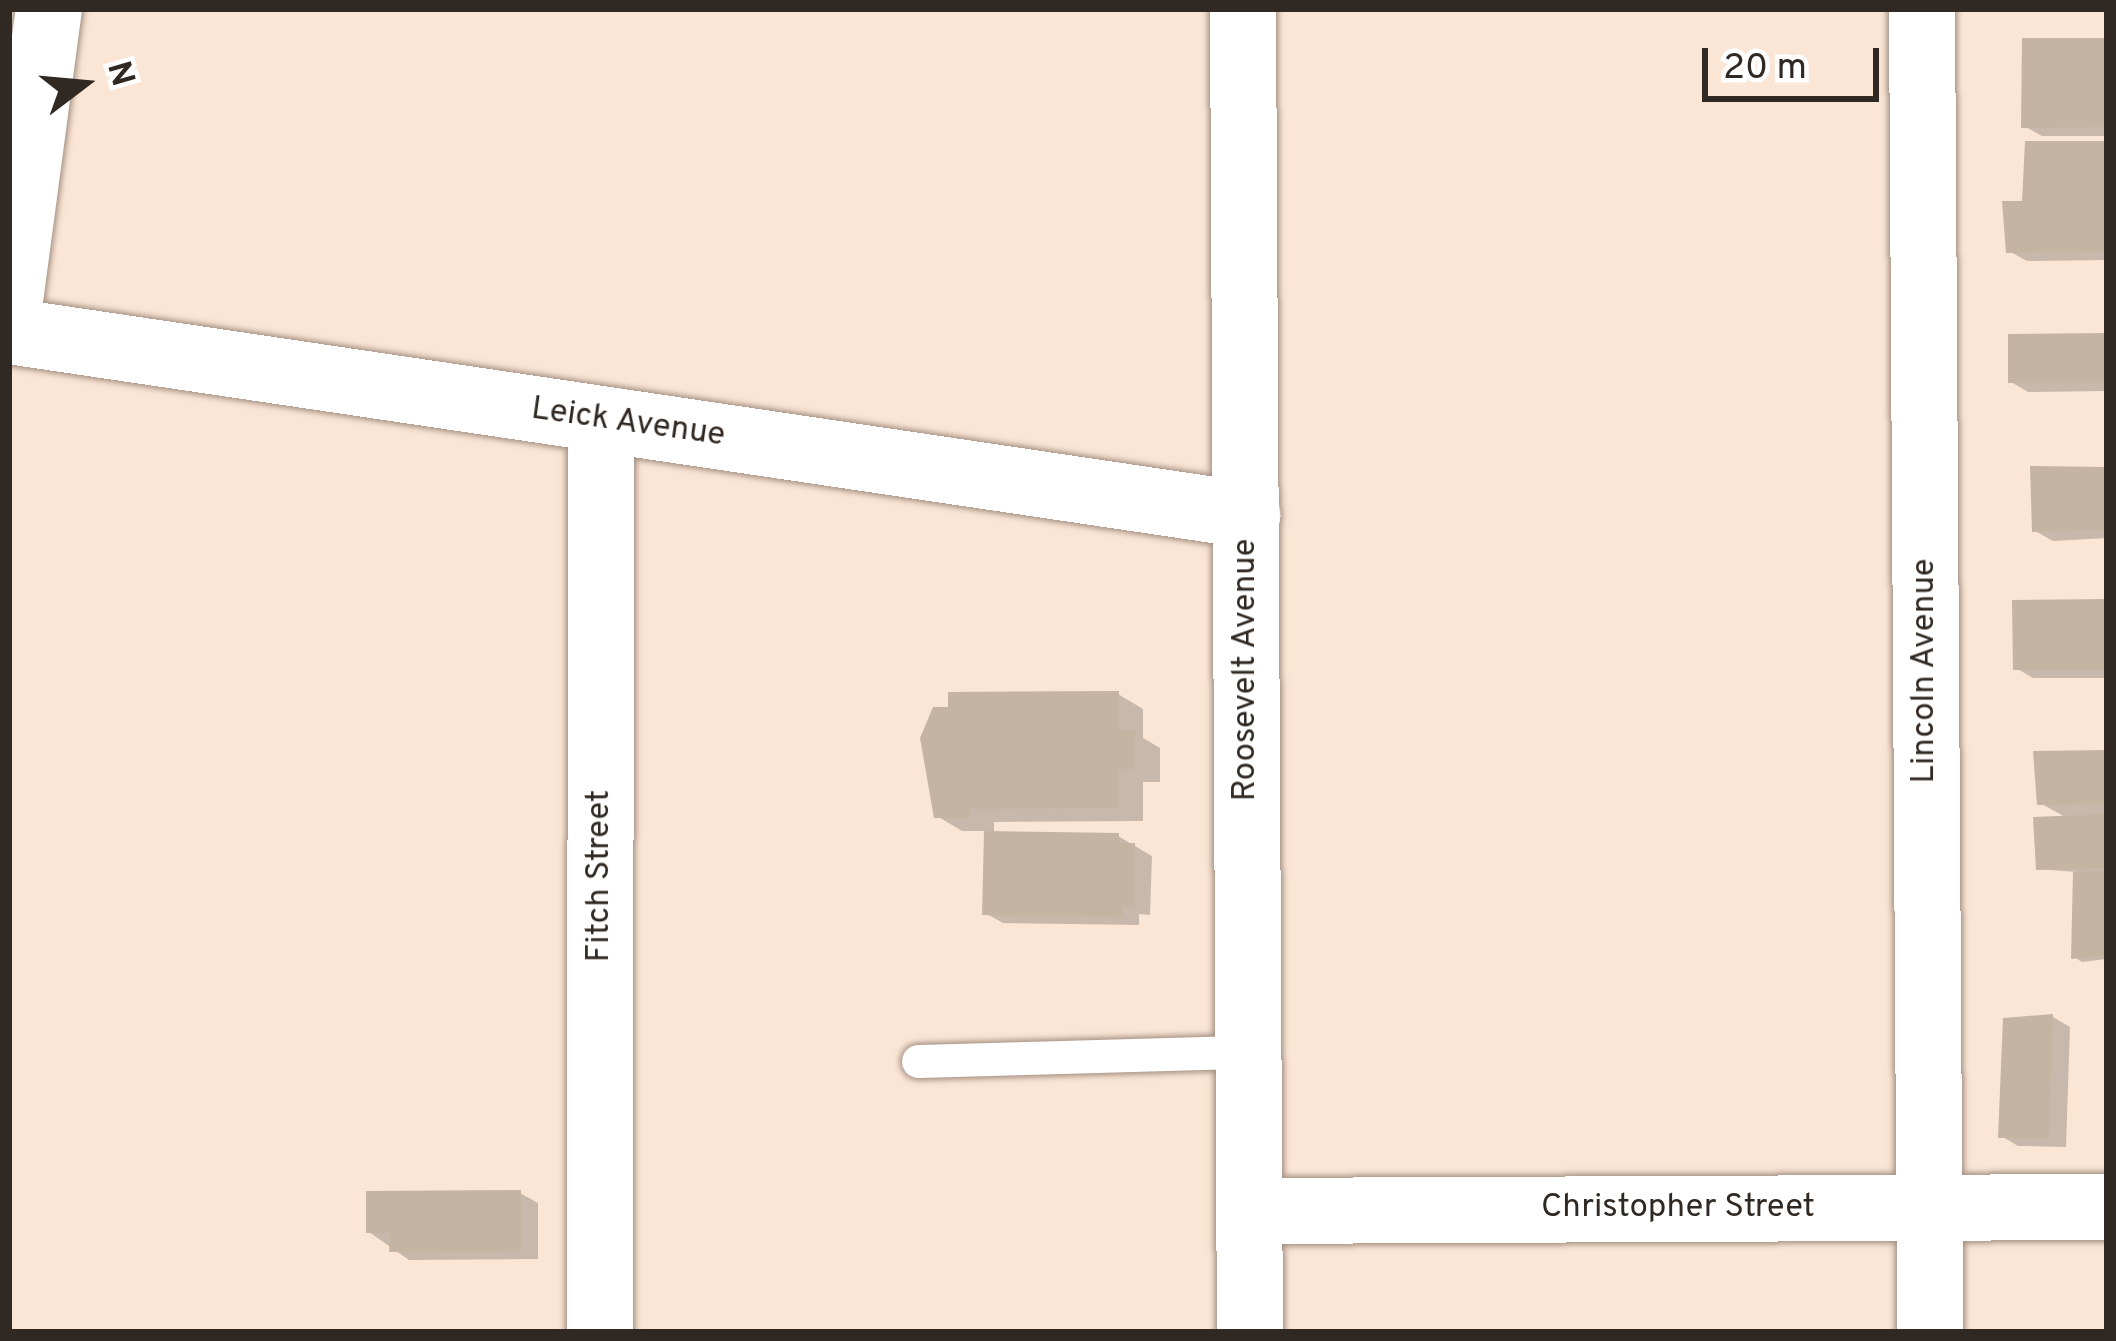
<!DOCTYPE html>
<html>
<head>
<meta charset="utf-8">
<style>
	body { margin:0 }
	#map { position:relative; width:2116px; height:1341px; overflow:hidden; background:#fbe6d6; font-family:Overpass,sans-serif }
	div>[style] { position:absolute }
	.shadow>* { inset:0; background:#0003 }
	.building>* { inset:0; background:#c5b4a2 }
	.roads { filter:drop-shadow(0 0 3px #a38f81) drop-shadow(0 0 3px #a38f81) }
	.service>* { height:33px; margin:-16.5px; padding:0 16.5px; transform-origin:16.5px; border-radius:16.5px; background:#fff }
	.minor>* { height:66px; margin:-33px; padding:0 33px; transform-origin:33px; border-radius:33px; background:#fff }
	.tertiary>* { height:66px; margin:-33px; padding:0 33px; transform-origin:33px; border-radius:33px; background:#fff }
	span { translate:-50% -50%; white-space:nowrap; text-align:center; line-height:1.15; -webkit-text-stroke:9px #fff; paint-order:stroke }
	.street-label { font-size:33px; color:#302822 }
	.frame { position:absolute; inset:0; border:12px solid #302822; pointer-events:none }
	.north { position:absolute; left:24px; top:24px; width:120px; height:120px; -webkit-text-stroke:9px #fff; paint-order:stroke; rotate:74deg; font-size:33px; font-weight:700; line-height:48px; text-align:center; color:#302822 }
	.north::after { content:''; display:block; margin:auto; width:42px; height:54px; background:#302822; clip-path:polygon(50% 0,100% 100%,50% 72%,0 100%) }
	.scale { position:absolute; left:1702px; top:48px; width:177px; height:54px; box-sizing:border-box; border:6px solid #302822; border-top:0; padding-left:15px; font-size:36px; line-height:42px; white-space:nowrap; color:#302822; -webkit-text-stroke:9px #fff; paint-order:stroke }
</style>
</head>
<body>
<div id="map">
	<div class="shadow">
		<div style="clip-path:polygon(2107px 41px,2107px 136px,2042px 136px,2024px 126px)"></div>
		<div style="clip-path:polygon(2107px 144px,2107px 260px,2027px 261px,2009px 251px,2025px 204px)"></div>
		<div style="clip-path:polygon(2107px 336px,2107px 391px,2028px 392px,2011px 382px)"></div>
		<div style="clip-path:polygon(2107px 470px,2107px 538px,2053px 541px,2035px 531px)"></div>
		<div style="clip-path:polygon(2107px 602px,2107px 678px,2033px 678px,2016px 668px)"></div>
		<div style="clip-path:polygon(1118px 694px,1143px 709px,1143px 738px,1160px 748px,1160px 782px,1143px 782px,1143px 821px,994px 822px,994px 834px,1118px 836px,1152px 856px,1150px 915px,1139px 914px,1139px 925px,1003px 923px,985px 913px,987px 831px,962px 831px,937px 816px)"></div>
		<div style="clip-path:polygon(2107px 753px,2107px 959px,2082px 962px,2074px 957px,2076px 872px,2038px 869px,2067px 818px,2040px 803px)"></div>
		<div style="clip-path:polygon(2053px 1017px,2070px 1027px,2066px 1147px,2018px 1146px,2001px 1136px)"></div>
		<div style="clip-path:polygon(520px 1193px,538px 1203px,538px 1259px,409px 1260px,369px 1232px)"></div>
	</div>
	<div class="building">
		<div style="clip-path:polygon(2022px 38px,2107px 38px,2107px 127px,2021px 128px)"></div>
		<div style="clip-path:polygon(2025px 141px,2107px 141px,2107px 251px,2006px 253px,2002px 201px,2022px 201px)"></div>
		<div style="clip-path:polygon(2107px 333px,2107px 383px,2008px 383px,2008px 334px)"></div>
		<div style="clip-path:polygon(2030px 466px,2107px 467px,2107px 529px,2032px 532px)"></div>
		<div style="clip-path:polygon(2107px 599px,2107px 670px,2013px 670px,2012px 600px)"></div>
		<div style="clip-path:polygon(1119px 691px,1119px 730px,1135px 730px,1135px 769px,1119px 769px,1119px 808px,969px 809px,970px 818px,934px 818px,920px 738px,933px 707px,948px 707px,948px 692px)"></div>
		<div style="clip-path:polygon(2107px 750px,2107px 804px,2037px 805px,2033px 751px)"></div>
		<div style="clip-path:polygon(2107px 814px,2107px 868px,2036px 870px,2033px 817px)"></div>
		<div style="clip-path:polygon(984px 831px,1119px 833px,1119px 843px,1135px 843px,1134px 907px,1122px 906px,1123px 917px,982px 915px)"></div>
		<div style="clip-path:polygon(2107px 871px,2107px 955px,2071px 959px,2073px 872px)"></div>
		<div style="clip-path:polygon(2053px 1014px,2049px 1138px,1998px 1138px,2003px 1018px)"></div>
		<div style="clip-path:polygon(521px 1190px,521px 1251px,389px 1252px,390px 1233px,366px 1233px,366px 1191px)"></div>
	</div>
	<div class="roads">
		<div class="service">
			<div style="left:918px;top:1061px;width:331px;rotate:-1.6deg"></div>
		</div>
		<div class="minor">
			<div style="left:1922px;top:9px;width:1323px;rotate:89.65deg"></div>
			<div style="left:9px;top:308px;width:302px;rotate:-82.4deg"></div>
			<div style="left:9px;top:331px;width:1252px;rotate:8.45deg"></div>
			<div style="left:1250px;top:1211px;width:857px;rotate:-0.27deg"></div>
			<div style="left:600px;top:1332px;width:911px;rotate:-89.94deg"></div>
		</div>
		<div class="tertiary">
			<div style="left:1243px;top:9px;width:1323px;rotate:89.7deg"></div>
		</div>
	</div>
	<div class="street-label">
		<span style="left:628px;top:424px;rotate:8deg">Leick Avenue</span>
		<span style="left:1247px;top:670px;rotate:-90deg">Roosevelt Avenue</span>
		<span style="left:1926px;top:671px;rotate:-90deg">Lincoln Avenue</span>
		<span style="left:601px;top:876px;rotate:-90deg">Fitch Street</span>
		<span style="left:1678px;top:1209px">Christopher Street</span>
	</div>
	<div class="frame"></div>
	<div class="north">N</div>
	<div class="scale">20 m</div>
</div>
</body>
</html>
